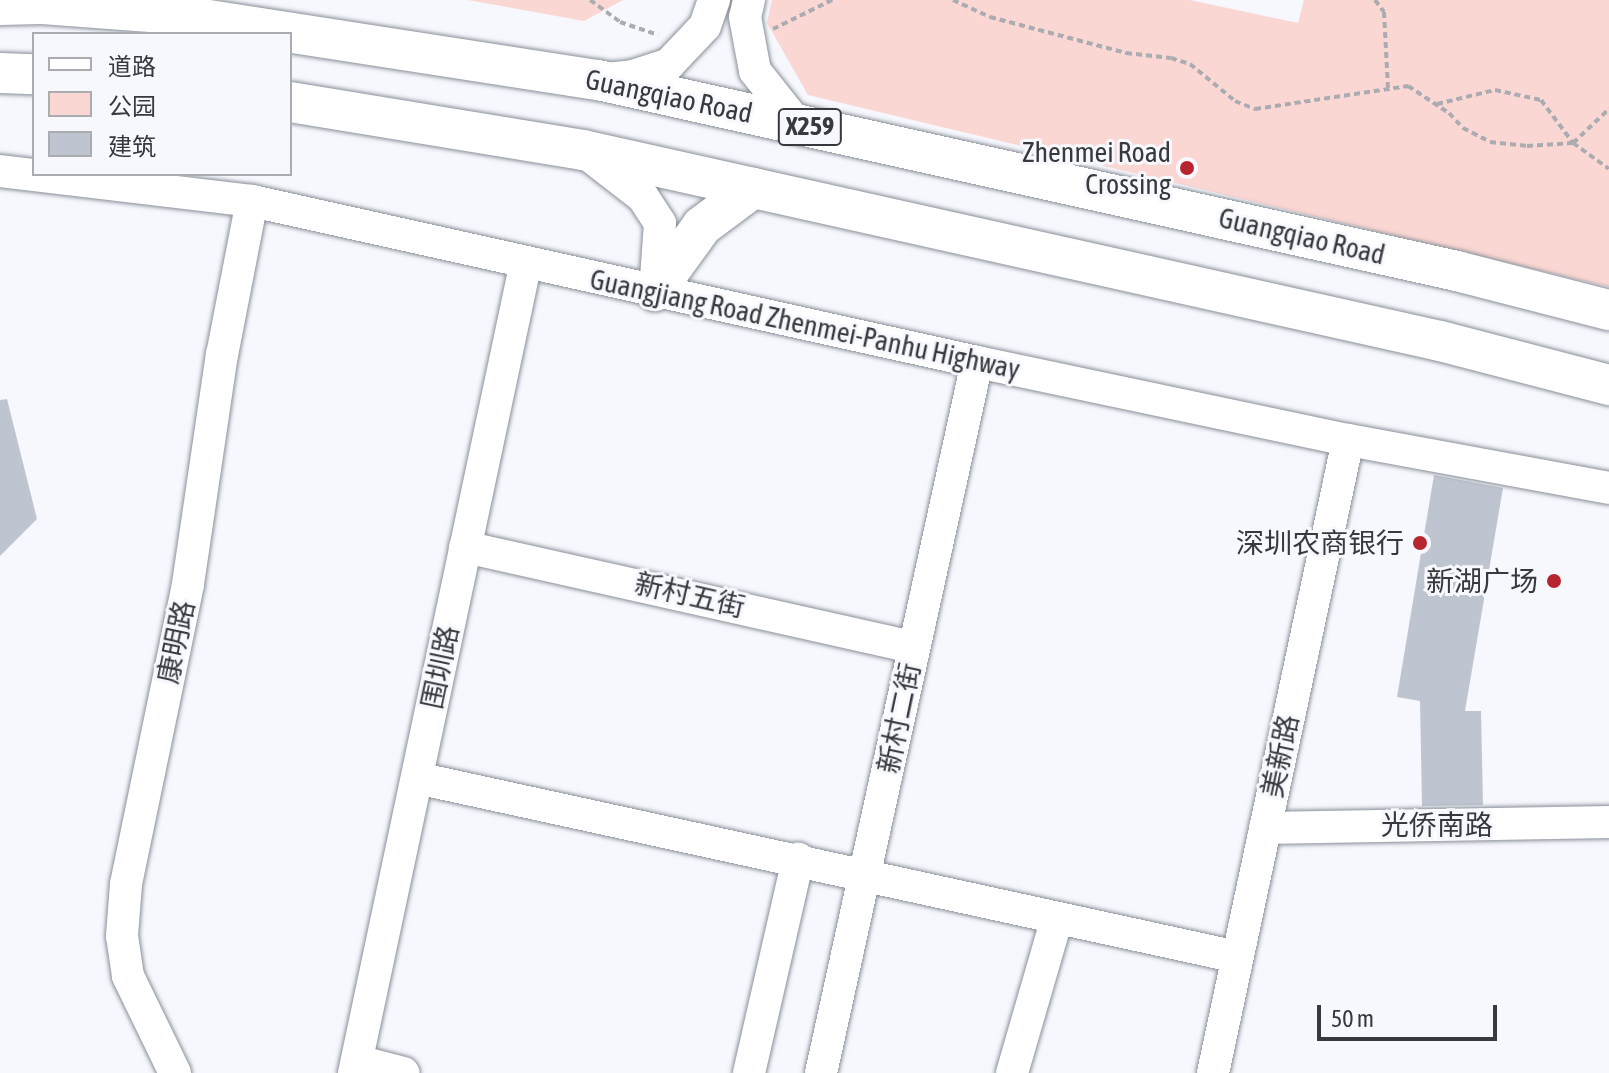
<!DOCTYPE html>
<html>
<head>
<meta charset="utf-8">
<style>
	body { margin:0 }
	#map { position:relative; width:1609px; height:1073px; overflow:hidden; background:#f6f8fd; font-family:"Asap Condensed","Noto Sans SC",sans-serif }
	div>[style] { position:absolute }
	.green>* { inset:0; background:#fbd7d4 }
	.building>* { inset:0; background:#bfc5d0 }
	.path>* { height:4px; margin-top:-2px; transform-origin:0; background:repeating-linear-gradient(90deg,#aaacb1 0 6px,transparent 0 10px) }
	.roads { filter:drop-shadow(0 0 2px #898f99) drop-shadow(0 0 2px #898f99) }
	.minor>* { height:32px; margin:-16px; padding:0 16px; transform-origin:16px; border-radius:16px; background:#fff }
	.major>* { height:40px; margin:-20px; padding:0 20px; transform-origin:20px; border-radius:20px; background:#fff }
	.dots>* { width:22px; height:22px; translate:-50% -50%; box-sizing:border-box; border:4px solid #f6f8fd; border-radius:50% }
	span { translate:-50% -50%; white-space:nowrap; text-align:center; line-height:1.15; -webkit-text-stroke:6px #f6f8fd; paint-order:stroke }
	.shield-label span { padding:2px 6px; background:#f6f8fd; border:2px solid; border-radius:6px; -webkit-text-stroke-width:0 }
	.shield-label { font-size:26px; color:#37393d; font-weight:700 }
	.street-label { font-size:28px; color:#37393d }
	.poi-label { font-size:28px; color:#37393d }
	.right { translate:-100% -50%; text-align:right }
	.legend { position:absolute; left:32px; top:32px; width:260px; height:144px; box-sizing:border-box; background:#f6f8fd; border:2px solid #aaacb0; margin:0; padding:10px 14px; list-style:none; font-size:24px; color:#37393d }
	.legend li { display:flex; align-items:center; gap:16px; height:40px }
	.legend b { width:40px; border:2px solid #aaacb0 }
	.scale { position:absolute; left:1317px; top:1005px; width:180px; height:36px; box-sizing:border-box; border:4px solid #37393d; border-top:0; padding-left:10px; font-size:24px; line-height:28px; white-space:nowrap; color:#37393d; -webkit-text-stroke:6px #f6f8fd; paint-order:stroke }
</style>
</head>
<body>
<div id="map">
	<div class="green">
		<div style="clip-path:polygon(468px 0,623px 0,584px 21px)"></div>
		<div style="clip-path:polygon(772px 0,1190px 0,1298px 23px,1304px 0,1609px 0,1609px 287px,808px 95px,767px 23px)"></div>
	</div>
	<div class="building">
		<div style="clip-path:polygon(7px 399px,37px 519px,0 556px,0 400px)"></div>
		<div style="clip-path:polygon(1434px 475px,1503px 488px,1465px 711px,1481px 711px,1483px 805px,1422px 806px,1420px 701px,1397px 697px)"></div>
	</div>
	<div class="path">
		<div style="left:590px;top:0;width:37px;rotate:36deg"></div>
		<div style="left:620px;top:22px;width:40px;rotate:18.9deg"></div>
		<div style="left:953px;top:0;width:41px;rotate:24.7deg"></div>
		<div style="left:990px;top:17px;width:141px;rotate:14.8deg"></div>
		<div style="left:1126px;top:53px;width:45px;rotate:6.3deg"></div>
		<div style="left:1171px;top:58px;width:20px;rotate:18deg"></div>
		<div style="left:1190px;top:64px;width:58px;rotate:39.4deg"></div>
		<div style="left:1235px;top:101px;width:22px;rotate:22deg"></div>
		<div style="left:1255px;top:109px;width:155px;rotate:-8.5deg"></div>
		<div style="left:1408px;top:86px;width:49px;rotate:33.4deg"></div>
		<div style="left:1449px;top:113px;width:21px;rotate:47deg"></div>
		<div style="left:1463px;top:128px;width:30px;rotate:27deg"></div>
		<div style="left:1490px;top:142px;width:37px;rotate:6deg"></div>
		<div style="left:1527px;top:146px;width:46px;rotate:-3.7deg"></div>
		<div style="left:1573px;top:143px;width:44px;rotate:35.8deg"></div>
		<div style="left:1375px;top:0;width:15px;rotate:53deg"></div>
		<div style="left:1384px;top:12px;width:76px;rotate:87deg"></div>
		<div style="left:773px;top:29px;width:66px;rotate:-26.2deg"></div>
		<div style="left:1437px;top:104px;width:60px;rotate:-13.6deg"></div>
		<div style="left:1495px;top:90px;width:47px;rotate:12.3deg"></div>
		<div style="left:1541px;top:100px;width:54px;rotate:53.3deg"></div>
		<div style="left:1573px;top:143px;width:50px;rotate:-43.4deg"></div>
	</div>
	<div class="roads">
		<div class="minor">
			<div style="left:749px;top:0;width:17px;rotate:103deg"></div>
			<div style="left:745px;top:17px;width:55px;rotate:79.5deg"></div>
			<div style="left:755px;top:71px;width:68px;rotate:51.6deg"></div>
			<div style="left:606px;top:79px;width:27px;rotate:-6deg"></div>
			<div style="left:633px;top:76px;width:38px;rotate:-18deg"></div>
			<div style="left:669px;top:64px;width:52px;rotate:-46.5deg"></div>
			<div style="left:705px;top:26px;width:28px;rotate:-71deg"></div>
			<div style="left:585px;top:152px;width:73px;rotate:37.8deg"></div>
			<div style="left:643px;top:197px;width:31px;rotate:57deg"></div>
			<div style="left:660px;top:223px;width:68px;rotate:94.2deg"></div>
			<div style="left:0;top:171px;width:254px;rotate:6.8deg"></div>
			<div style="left:252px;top:201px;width:743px;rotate:12.52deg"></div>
			<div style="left:977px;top:362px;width:379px;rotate:11.9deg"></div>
			<div style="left:1348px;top:440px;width:265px;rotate:10.4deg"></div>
			<div style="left:465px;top:547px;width:460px;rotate:12.6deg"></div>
			<div style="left:417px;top:778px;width:839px;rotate:12.31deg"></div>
			<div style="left:1265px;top:828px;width:344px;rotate:-1deg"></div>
			<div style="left:357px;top:1061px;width:48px;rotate:14.6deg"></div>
			<div style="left:175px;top:1073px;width:108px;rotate:-115.9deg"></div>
			<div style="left:128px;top:976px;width:40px;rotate:-98.5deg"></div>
			<div style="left:122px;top:936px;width:52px;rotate:-85.6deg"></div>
			<div style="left:126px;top:884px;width:306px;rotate:-78.3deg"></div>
			<div style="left:188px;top:584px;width:232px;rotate:-81.6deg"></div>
			<div style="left:222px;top:355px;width:157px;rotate:-79deg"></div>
			<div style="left:354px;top:1073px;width:829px;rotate:-78.03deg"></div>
			<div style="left:749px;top:1073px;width:220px;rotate:-77.1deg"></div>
			<div style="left:821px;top:1073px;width:728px;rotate:-77.62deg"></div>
			<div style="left:1012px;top:1073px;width:161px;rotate:-73.8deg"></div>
			<div style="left:1213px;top:1073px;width:647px;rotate:-77.96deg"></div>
		</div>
		<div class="major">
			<div style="left:0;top:5px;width:42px;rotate:-1.4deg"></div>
			<div style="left:42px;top:4px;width:122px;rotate:4.2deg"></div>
			<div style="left:164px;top:13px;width:439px;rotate:8.8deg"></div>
			<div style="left:598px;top:80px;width:880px;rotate:12.54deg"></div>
			<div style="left:1457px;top:271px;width:157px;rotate:14.4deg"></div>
			<div style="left:0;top:73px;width:34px;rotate:2deg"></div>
			<div style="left:290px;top:102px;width:297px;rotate:9.3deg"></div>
			<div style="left:583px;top:150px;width:878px;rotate:12.56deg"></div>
			<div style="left:1440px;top:341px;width:175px;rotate:14.6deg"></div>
			<div style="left:655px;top:291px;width:80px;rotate:-54.1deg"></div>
			<div style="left:702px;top:226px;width:64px;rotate:-36.7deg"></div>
		</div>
	</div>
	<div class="dots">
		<div style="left:1187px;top:168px;background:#b7262f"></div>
		<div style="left:1420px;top:543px;background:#b7262f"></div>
		<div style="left:1554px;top:581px;background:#b7262f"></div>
	</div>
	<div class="shield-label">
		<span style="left:810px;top:127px">X259</span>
	</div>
	<div class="street-label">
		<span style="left:669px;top:96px;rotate:12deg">Guangqiao Road</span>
		<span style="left:1302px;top:236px;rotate:13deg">Guangqiao Road</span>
		<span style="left:805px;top:324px;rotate:12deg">Guangjiang Road Zhenmei-Panhu Highway</span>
		<span style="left:690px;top:595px;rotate:13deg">新村五街</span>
		<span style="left:176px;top:642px;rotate:-78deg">康明路</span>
		<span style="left:440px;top:667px;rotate:-78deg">围圳路</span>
		<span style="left:899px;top:718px;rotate:-78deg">新村二街</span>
		<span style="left:1280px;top:756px;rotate:-78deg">美新路</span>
		<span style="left:1437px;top:825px">光侨南路</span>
	</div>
	<div class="poi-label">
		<span class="right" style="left:1171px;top:168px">Zhenmei Road<br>Crossing</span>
		<span class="right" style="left:1404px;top:543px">深圳农商银行</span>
		<span class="right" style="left:1538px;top:581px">新湖广场</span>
	</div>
	<ul class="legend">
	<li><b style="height:10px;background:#fff"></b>道路</li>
	<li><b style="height:22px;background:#fbd7d4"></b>公园</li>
	<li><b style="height:22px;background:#bfc5d0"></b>建筑</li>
	</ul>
	<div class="scale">50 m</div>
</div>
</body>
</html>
